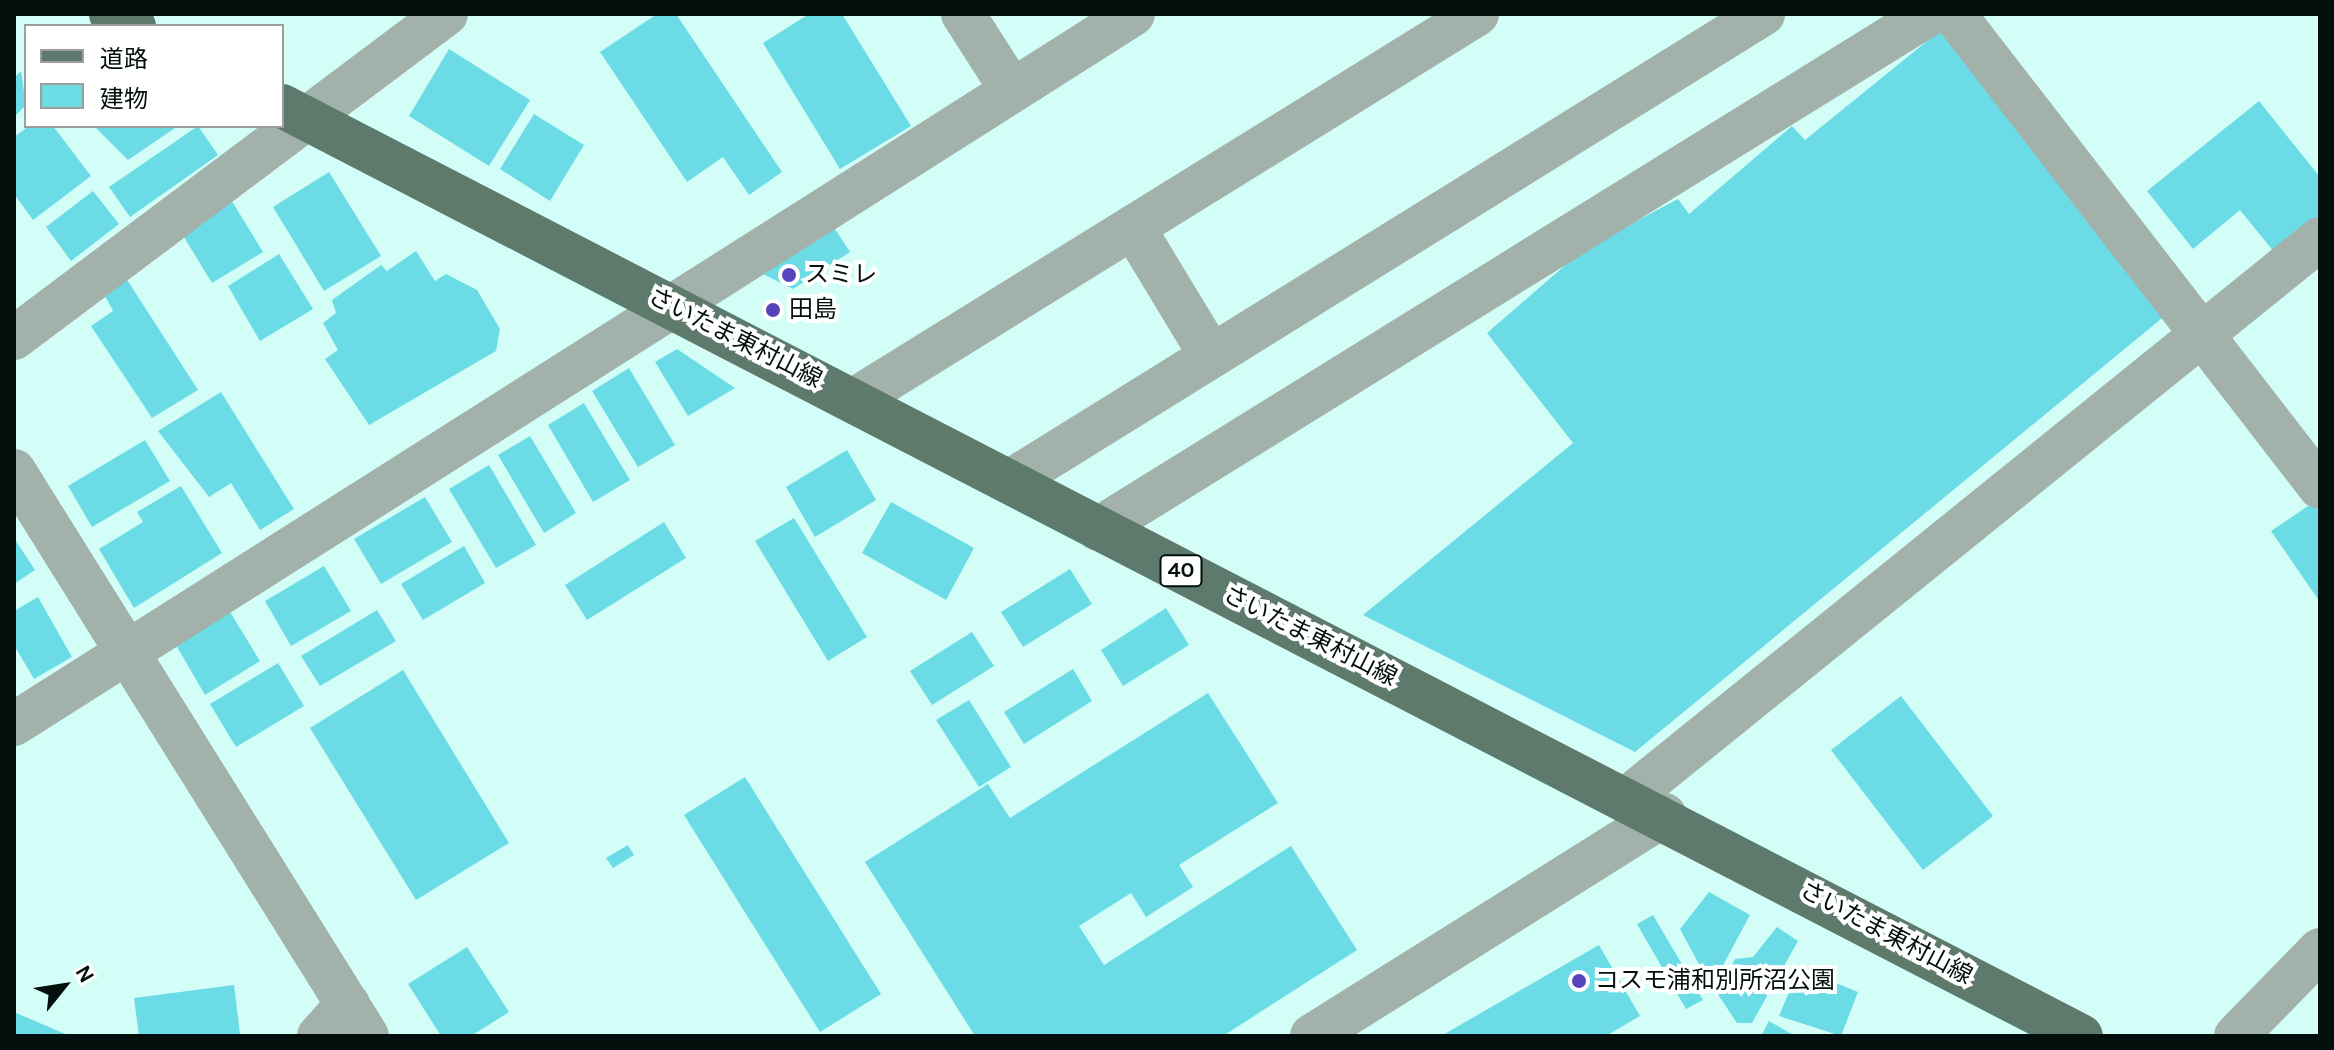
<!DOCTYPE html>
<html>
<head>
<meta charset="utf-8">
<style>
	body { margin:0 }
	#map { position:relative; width:2334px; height:1050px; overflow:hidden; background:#d3fef7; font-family:Karla,"Noto Sans JP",sans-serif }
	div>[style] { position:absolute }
	.building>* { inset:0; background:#6bdbe6 }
	.minor>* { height:44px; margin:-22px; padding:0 22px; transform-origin:22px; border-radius:22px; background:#a2b2aa }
	.major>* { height:44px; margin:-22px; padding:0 22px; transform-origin:22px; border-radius:22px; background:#5e7a6d }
	.dots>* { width:22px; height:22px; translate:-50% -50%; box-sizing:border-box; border:4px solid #fff; border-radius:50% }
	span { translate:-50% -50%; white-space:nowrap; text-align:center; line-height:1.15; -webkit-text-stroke:8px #fff; paint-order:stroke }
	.shield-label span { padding:2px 6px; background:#fff; border:2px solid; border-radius:6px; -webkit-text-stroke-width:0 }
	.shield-label { font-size:22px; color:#020f0d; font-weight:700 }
	.poi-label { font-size:24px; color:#020f0d }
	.left { translate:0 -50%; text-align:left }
	.street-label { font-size:24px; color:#020f0d }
	.frame { position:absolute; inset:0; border:16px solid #020f0d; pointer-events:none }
	.legend { position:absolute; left:24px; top:24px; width:260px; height:104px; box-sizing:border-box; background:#fff; border:2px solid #9a9f9e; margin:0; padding:10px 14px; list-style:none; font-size:24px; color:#020f0d }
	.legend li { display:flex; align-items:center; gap:16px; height:40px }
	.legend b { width:40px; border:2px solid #9a9f9e }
	.north { position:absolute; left:24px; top:946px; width:80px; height:80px; -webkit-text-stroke:6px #fff; paint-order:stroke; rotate:60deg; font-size:22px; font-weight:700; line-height:32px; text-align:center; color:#020f0d }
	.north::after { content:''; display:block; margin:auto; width:28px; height:36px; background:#020f0d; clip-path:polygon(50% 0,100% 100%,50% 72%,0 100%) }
</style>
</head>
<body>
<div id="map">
	<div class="building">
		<div style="clip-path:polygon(657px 14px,676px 14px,782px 172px,749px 195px,723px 157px,687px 182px,600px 52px)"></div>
		<div style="clip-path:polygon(809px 14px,842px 14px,911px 126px,840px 169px,763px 43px)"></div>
		<div style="clip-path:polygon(1942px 29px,2172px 310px,1635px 752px,1363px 615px,1573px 443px,1487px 333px,1585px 248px,1678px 199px,1689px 214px,1792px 126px,1805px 140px)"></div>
		<div style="clip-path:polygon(449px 49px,530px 100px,489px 166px,409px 116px)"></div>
		<div style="clip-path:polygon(21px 71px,26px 105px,14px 117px,14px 78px)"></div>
		<div style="clip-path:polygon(2259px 101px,2320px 177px,2320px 215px,2274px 252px,2240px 210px,2193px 249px,2147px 191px)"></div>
		<div style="clip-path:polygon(534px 114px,584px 145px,550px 201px,500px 169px)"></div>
		<div style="clip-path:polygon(29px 126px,53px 126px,91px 176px,33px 220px,14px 194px,14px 137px)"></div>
		<div style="clip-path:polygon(94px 126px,178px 126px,128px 160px)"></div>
		<div style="clip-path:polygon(198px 126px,218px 155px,130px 217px,109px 187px)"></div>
		<div style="clip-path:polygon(329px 172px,381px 256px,324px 291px,273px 207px)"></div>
		<div style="clip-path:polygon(93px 191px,119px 224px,71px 261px,46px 227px)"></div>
		<div style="clip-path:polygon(230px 198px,263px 252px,212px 283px,179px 229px)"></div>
		<div style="clip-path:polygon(835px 229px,850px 252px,793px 289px,763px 274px)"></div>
		<div style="clip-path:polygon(416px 251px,435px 281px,446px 274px,477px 290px,500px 329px,496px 351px,369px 425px,325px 359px,338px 350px,323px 323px,336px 313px,332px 300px,381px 265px,387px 271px)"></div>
		<div style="clip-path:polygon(279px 254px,313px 309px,260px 341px,228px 286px)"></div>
		<div style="clip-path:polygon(126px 278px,198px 390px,152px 418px,91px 326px,113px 311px,104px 294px)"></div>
		<div style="clip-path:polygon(677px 349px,735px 388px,688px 416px,655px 362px)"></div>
		<div style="clip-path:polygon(629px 368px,675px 445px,638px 467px,592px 391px)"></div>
		<div style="clip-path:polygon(221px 392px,294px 509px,260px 530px,231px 483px,209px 497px,158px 431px)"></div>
		<div style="clip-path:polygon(584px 403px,630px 480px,593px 502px,548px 425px)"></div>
		<div style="clip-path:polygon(530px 436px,576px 513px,544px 533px,498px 455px)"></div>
		<div style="clip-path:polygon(145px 440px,170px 481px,92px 527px,68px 486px)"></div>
		<div style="clip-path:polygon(847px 450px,876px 500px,815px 537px,786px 487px)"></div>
		<div style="clip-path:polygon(489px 465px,536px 545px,496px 568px,449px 489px)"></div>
		<div style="clip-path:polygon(181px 486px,222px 553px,134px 608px,99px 549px,143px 522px,137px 512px)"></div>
		<div style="clip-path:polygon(425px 497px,452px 542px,381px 584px,354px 539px)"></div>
		<div style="clip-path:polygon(891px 502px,974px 548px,946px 600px,862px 553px)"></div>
		<div style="clip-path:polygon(2314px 502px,2320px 511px,2320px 602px,2271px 531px)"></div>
		<div style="clip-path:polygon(794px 518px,867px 637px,828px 661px,755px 541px)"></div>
		<div style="clip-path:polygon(664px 522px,686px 558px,587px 620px,565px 585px)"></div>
		<div style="clip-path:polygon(14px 538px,35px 570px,14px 584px)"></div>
		<div style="clip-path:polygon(464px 546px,485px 583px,423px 620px,401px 584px)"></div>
		<div style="clip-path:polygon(324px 566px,351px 611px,291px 646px,265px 601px)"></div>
		<div style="clip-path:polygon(1070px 569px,1092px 604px,1023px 647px,1001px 612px)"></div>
		<div style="clip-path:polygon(38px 597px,72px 657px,34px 679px,14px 645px,14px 611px)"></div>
		<div style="clip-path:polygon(1166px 608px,1189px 645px,1123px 686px,1101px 650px)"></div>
		<div style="clip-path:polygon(377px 610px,396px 641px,320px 686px,301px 656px)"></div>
		<div style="clip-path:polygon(230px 612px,260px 661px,205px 695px,176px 645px)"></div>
		<div style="clip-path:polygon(972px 632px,994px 666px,932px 705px,910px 671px)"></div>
		<div style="clip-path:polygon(278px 663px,304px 706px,236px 747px,210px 704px)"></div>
		<div style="clip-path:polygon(1073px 669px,1092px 701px,1024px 744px,1004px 712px)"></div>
		<div style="clip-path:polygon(403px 670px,509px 843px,416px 900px,310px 728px)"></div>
		<div style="clip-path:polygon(1208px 693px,1278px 803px,1179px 865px,1193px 887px,1146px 917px,1131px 893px,1079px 926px,1104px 965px,1291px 846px,1357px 950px,1223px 1036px,975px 1036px,865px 862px,988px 784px,1010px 818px)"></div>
		<div style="clip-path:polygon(1901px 696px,1993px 816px,1923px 870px,1831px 750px)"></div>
		<div style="clip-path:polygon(969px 700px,1011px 767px,979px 787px,936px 720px)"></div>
		<div style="clip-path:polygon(745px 777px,881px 994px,820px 1032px,684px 815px)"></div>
		<div style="clip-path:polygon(628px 845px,634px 855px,613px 868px,606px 858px)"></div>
		<div style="clip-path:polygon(1709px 892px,1750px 915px,1720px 971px,1701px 968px,1680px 929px)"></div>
		<div style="clip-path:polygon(1653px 915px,1703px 1000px,1686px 1009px,1637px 924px)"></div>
		<div style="clip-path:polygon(1777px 927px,1798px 941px,1752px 1023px,1737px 1023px,1717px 993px,1735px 959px,1753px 957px)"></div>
		<div style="clip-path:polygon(1599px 945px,1640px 1016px,1606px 1036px,1441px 1036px)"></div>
		<div style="clip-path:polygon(467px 947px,509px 1012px,471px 1036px,441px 1036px,408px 984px)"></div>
		<div style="clip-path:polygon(1799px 968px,1858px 992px,1841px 1036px,1779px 1016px)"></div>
		<div style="clip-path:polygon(234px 985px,240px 1034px,139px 1036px,134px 998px)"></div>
		<div style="clip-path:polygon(14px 1012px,70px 1036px,14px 1036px)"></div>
		<div style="clip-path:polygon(1769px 1021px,1795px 1036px,1761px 1036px)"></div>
	</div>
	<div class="minor">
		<div style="left:963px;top:14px;width:89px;rotate:57.4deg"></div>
		<div style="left:1954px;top:14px;width:598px;rotate:52.27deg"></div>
		<div style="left:1133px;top:227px;width:151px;rotate:58.8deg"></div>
		<div style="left:14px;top:338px;width:540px;rotate:-36.87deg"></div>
		<div style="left:854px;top:400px;width:733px;rotate:-31.78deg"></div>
		<div style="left:14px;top:471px;width:666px;rotate:58deg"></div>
		<div style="left:1012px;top:480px;width:884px;rotate:-31.82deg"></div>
		<div style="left:1098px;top:529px;width:978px;rotate:-31.79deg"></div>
		<div style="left:14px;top:724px;width:1325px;rotate:-32.39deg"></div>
		<div style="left:1629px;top:797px;width:888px;rotate:-38.92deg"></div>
		<div style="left:319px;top:1036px;width:43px;rotate:-47.8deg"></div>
		<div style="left:1312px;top:1036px;width:416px;rotate:-32.1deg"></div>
		<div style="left:2236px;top:1036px;width:120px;rotate:-45.7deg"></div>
	</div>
	<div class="major">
		<div style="left:111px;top:14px;width:26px;rotate:28deg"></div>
		<div style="left:282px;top:106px;width:2025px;rotate:27.34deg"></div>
	</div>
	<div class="dots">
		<div style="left:789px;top:275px;background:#5544bc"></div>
		<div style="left:773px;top:310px;background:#5544bc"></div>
		<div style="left:1579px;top:981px;background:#5544bc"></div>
	</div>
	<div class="shield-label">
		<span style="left:1181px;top:571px">40</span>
	</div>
	<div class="poi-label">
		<span class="left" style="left:805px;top:275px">スミレ</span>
		<span class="left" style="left:789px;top:310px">田島</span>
		<span class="left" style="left:1595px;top:981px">コスモ浦和別所沼公園</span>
	</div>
	<div class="street-label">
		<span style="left:735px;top:338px;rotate:27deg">さいたま東村山線</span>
		<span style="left:1310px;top:636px;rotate:27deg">さいたま東村山線</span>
		<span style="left:1886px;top:933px;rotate:28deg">さいたま東村山線</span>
	</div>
	<div class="frame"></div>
	<ul class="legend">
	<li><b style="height:10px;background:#5e7a6d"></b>道路</li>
	<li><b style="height:22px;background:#6bdbe6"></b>建物</li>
	</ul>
	<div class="north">N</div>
</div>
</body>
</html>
